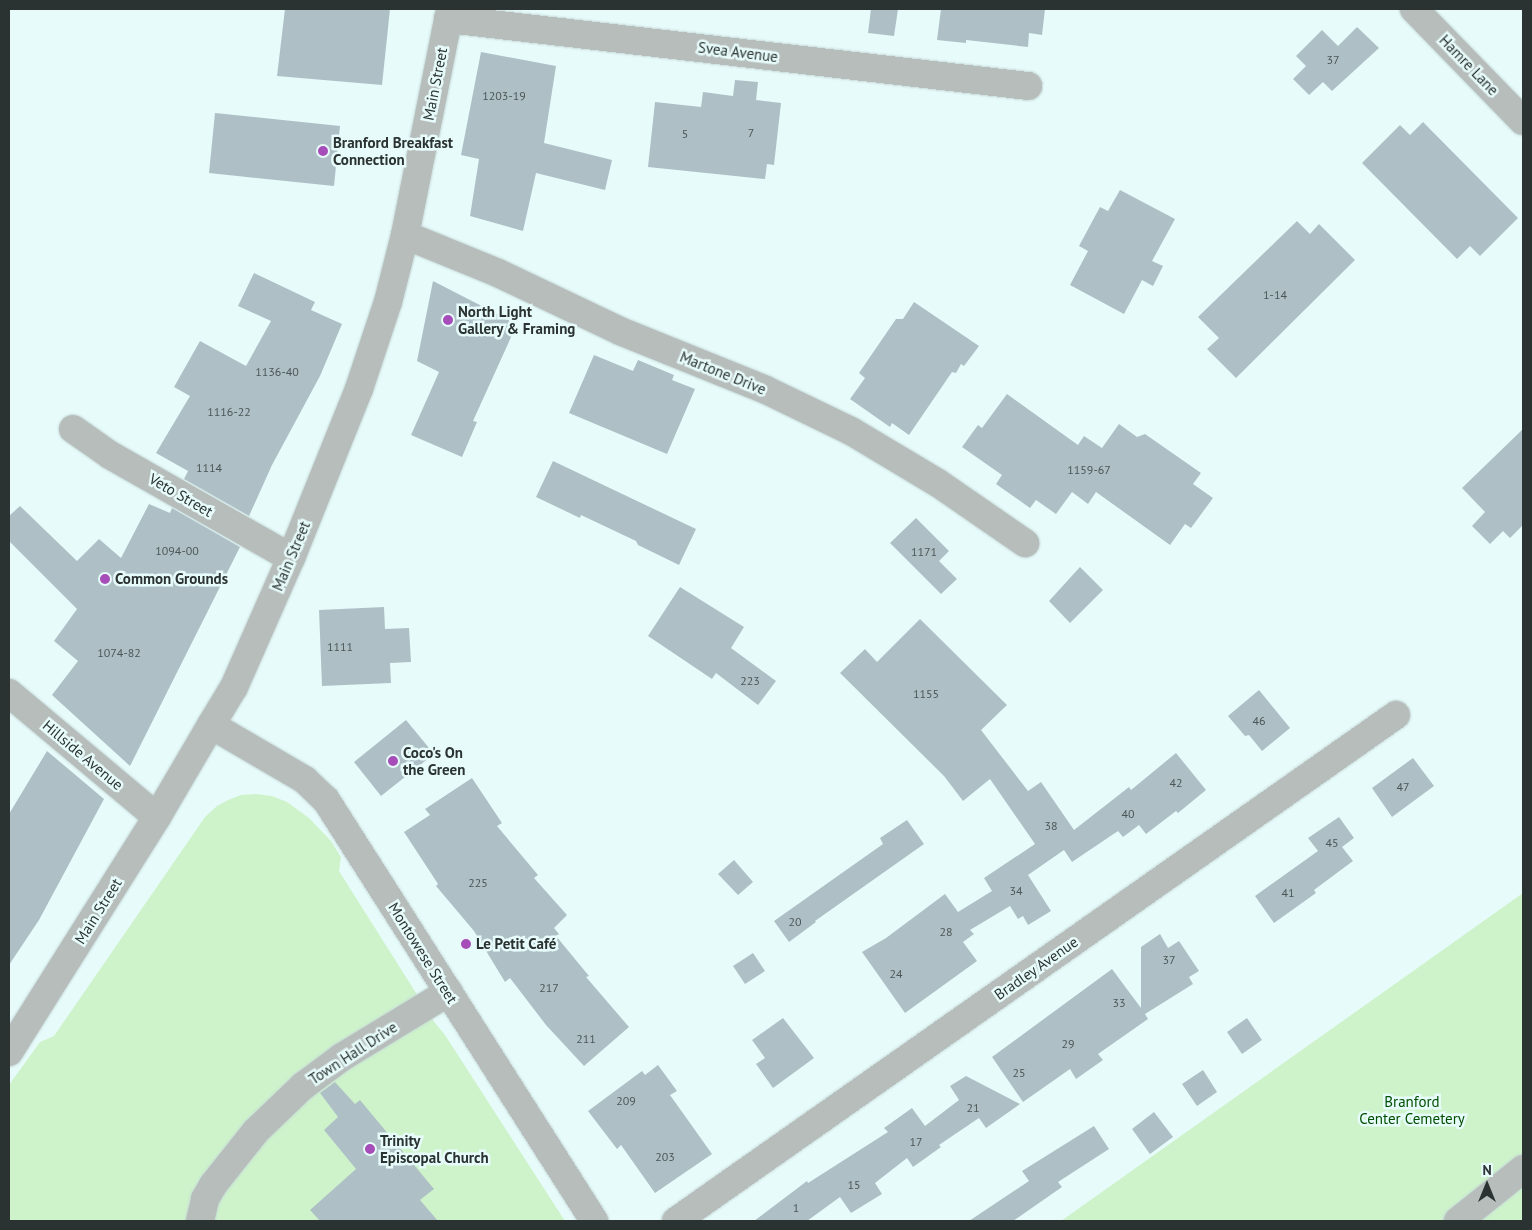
<!DOCTYPE html>
<html>
<head>
<meta charset="utf-8">
<style>
	body { margin:0 }
	#map { position:relative; width:1532px; height:1230px; overflow:hidden; background:#e7fbfb; font-family:"PT Sans",sans-serif }
	div>[style] { position:absolute }
	.green>* { inset:0; background:#cef3cb }
	.building>* { inset:0; background:#aec0c6 }
	.roads { filter:drop-shadow(0 0 1px #c5d7d7) drop-shadow(0 0 1px #c5d7d7) }
	.minor>* { height:28px; margin:-14px; padding:0 14px; transform-origin:14px; border-radius:14px; background:#b6bdba }
	.dots>* { width:14px; height:14px; translate:-50% -50%; box-sizing:border-box; border:2px solid #e7fbfb; border-radius:50% }
	span { translate:-50% -50%; white-space:nowrap; text-align:center; line-height:1.15; -webkit-text-stroke:5px #e7fbfb; paint-order:stroke }
	.number-label { font-size:12px; color:#4c5657 }
	.number-label span { -webkit-text-stroke-width:0 }
	.street-label { font-size:15px; color:#2b3332 }
	.poi-label { font-size:15px; color:#2b3332; font-weight:700 }
	.left { translate:0 -50%; text-align:left }
	.park-label { font-size:15px; color:#004f00 }
	.frame { position:absolute; inset:0; border:10px solid #2b3332; pointer-events:none }
	.north { position:absolute; left:1462px; top:1160px; width:50px; height:50px; -webkit-text-stroke:4px #e7fbfb; paint-order:stroke; rotate:0deg; font-size:14px; font-weight:700; line-height:20px; text-align:center; color:#2b3332 }
	.north::after { content:''; display:block; margin:auto; width:18px; height:22px; background:#2b3332; clip-path:polygon(50% 0,100% 100%,50% 72%,0 100%) }
</style>
</head>
<body>
<div id="map">
	<div class="green">
		<div style="clip-path:polygon(256px 794px,272px 796px,287px 802px,309px 818px,331px 841px,341px 857px,339px 871px,435px 1023px,445px 1035px,565px 1221px,9px 1221px,9px 1085px,40px 1042px,54px 1036px,205px 817px,217px 806px,228px 800px,241px 795px)"></div>
		<div style="clip-path:polygon(1523px 893px,1523px 1221px,1061px 1221px)"></div>
	</div>
	<div class="building">
		<div style="clip-path:polygon(285px 9px,390px 9px,382px 85px,277px 76px)"></div>
		<div style="clip-path:polygon(871px 9px,898px 9px,894px 36px,868px 33px)"></div>
		<div style="clip-path:polygon(941px 9px,1045px 9px,1042px 35px,1029px 33px,1028px 47px,966px 40px,966px 43px,937px 40px)"></div>
		<div style="clip-path:polygon(1357px 27px,1379px 48px,1332px 91px,1323px 82px,1309px 95px,1293px 79px,1306px 66px,1296px 56px,1322px 30px,1338px 46px)"></div>
		<div style="clip-path:polygon(481px 52px,556px 66px,544px 143px,612px 160px,605px 190px,536px 173px,523px 231px,470px 216px,479px 159px,461px 155px)"></div>
		<div style="clip-path:polygon(735px 80px,758px 82px,756px 100px,781px 103px,774px 165px,767px 164px,765px 179px,648px 167px,655px 102px,701px 107px,703px 92px,733px 96px)"></div>
		<div style="clip-path:polygon(215px 113px,340px 126px,334px 186px,209px 173px)"></div>
		<div style="clip-path:polygon(1423px 122px,1518px 218px,1480px 256px,1470px 246px,1457px 259px,1362px 163px,1400px 125px,1410px 135px)"></div>
		<div style="clip-path:polygon(1120px 190px,1175px 219px,1152px 261px,1163px 266px,1153px 286px,1142px 280px,1124px 314px,1070px 285px,1088px 251px,1079px 246px,1100px 207px,1108px 211px)"></div>
		<div style="clip-path:polygon(1297px 221px,1310px 234px,1319px 224px,1355px 260px,1236px 378px,1207px 349px,1219px 338px,1198px 317px)"></div>
		<div style="clip-path:polygon(254px 273px,315px 302px,311px 310px,342px 324px,320px 376px,272px 465px,249px 516px,184px 479px,188px 471px,156px 453px,190px 396px,174px 387px,200px 341px,246px 366px,271px 321px,238px 306px)"></div>
		<div style="clip-path:polygon(433px 281px,517px 324px,473px 421px,477px 422px,462px 457px,411px 435px,439px 372px,417px 361px)"></div>
		<div style="clip-path:polygon(914px 302px,979px 346px,964px 366px,961px 364px,956px 373px,952px 372px,909px 435px,892px 423px,890px 427px,850px 399px,865px 378px,859px 373px,896px 319px,903px 319px)"></div>
		<div style="clip-path:polygon(594px 355px,633px 371px,638px 360px,674px 375px,672px 380px,695px 389px,667px 454px,569px 413px)"></div>
		<div style="clip-path:polygon(1007px 394px,1078px 445px,1084px 436px,1102px 448px,1119px 424px,1137px 437px,1145px 434px,1201px 473px,1193px 484px,1213px 498px,1191px 528px,1185px 524px,1170px 545px,1096px 492px,1088px 504px,1072px 492px,1056px 514px,1036px 500px,1030px 508px,996px 484px,1002px 475px,962px 447px,978px 425px,982px 428px)"></div>
		<div style="clip-path:polygon(1523px 429px,1523px 525px,1510px 538px,1503px 531px,1490px 544px,1472px 526px,1485px 512px,1462px 488px)"></div>
		<div style="clip-path:polygon(553px 461px,696px 529px,679px 565px,638px 545px,636px 541px,581px 515px,580px 518px,536px 497px)"></div>
		<div style="clip-path:polygon(149px 504px,170px 513px,172px 508px,240px 547px,130px 766px,52px 695px,78px 661px,54px 641px,77px 609px,9px 541px,9px 516px,20px 506px,77px 561px,99px 539px,121px 558px)"></div>
		<div style="clip-path:polygon(916px 518px,949px 551px,939px 561px,957px 579px,941px 594px,890px 543px)"></div>
		<div style="clip-path:polygon(1080px 567px,1103px 590px,1070px 623px,1049px 601px)"></div>
		<div style="clip-path:polygon(680px 587px,744px 627px,731px 648px,776px 681px,758px 705px,716px 673px,712px 679px,648px 636px)"></div>
		<div style="clip-path:polygon(384px 607px,385px 629px,409px 628px,411px 662px,390px 663px,391px 683px,322px 686px,319px 610px)"></div>
		<div style="clip-path:polygon(920px 619px,1007px 705px,981px 730px,1028px 791px,1041px 782px,1074px 830px,1129px 787px,1131px 790px,1176px 753px,1206px 790px,1178px 813px,1176px 811px,1146px 834px,1139px 825px,1123px 837px,1118px 831px,1072px 862px,1064px 850px,1028px 875px,1051px 911px,1028px 925px,1023px 916px,1018px 919px,1010px 906px,970px 930px,974px 934px,963px 942px,977px 961px,905px 1013px,862px 952px,886px 938px,945px 894px,958px 912px,992px 891px,984px 878px,1035px 844px,990px 779px,963px 801px,944px 776px,840px 673px,865px 649px,877px 662px)"></div>
		<div style="clip-path:polygon(1259px 690px,1290px 728px,1262px 751px,1249px 735px,1245px 736px,1228px 716px)"></div>
		<div style="clip-path:polygon(406px 720px,434px 754px,381px 796px,354px 762px)"></div>
		<div style="clip-path:polygon(47px 751px,104px 799px,39px 920px,9px 965px,9px 814px)"></div>
		<div style="clip-path:polygon(1413px 758px,1434px 786px,1392px 817px,1372px 788px)"></div>
		<div style="clip-path:polygon(472px 778px,502px 823px,497px 826px,538px 875px,534px 878px,567px 915px,554px 928px,559px 934px,556px 936px,589px 976px,586px 977px,629px 1027px,584px 1066px,546px 1025px,510px 978px,505px 982px,474px 931px,436px 886px,438px 884px,404px 832px,430px 815px,425px 809px)"></div>
		<div style="clip-path:polygon(1339px 817px,1354px 838px,1342px 847px,1353px 861px,1314px 890px,1316px 893px,1274px 923px,1255px 896px,1318px 851px,1308px 838px)"></div>
		<div style="clip-path:polygon(907px 820px,924px 844px,815px 921px,816px 922px,789px 942px,774px 921px,883px 844px,880px 838px)"></div>
		<div style="clip-path:polygon(734px 860px,753px 882px,738px 895px,718px 874px)"></div>
		<div style="clip-path:polygon(1160px 934px,1168px 948px,1179px 941px,1199px 971px,1189px 977px,1193px 984px,1145px 1014px,1148px 1019px,1098px 1054px,1103px 1060px,1076px 1079px,1070px 1069px,1023px 1102px,992px 1057px,1112px 969px,1141px 1008px,1141px 947px)"></div>
		<div style="clip-path:polygon(753px 953px,765px 971px,745px 984px,733px 966px)"></div>
		<div style="clip-path:polygon(783px 1018px,814px 1058px,773px 1088px,756px 1064px,765px 1058px,752px 1040px)"></div>
		<div style="clip-path:polygon(1247px 1018px,1262px 1040px,1242px 1054px,1227px 1032px)"></div>
		<div style="clip-path:polygon(658px 1065px,677px 1091px,670px 1095px,712px 1154px,655px 1193px,621px 1145px,617px 1149px,588px 1111px,642px 1071px,645px 1075px)"></div>
		<div style="clip-path:polygon(1203px 1070px,1217px 1092px,1197px 1106px,1182px 1084px)"></div>
		<div style="clip-path:polygon(966px 1076px,1020px 1104px,986px 1128px,979px 1118px,939px 1145px,941px 1147px,913px 1167px,907px 1158px,875px 1183px,882px 1194px,851px 1213px,840px 1197px,807px 1221px,754px 1221px,807px 1181px,808px 1183px,888px 1132px,884px 1128px,912px 1108px,925px 1126px,959px 1100px,950px 1086px)"></div>
		<div style="clip-path:polygon(335px 1082px,355px 1104px,360px 1100px,434px 1189px,420px 1200px,438px 1221px,320px 1221px,310px 1210px,356px 1169px,324px 1130px,338px 1117px,320px 1093px)"></div>
		<div style="clip-path:polygon(1154px 1112px,1173px 1137px,1150px 1154px,1132px 1129px)"></div>
		<div style="clip-path:polygon(1094px 1126px,1109px 1149px,1058px 1182px,1062px 1187px,1013px 1221px,969px 1221px,1029px 1181px,1022px 1171px)"></div>
	</div>
	<div class="roads">
		<div class="minor">
			<div style="left:1414px;top:9px;width:156px;rotate:45.8deg"></div>
			<div style="left:448px;top:19px;width:584px;rotate:6.59deg"></div>
			<div style="left:405px;top:235px;width:100px;rotate:22.2deg"></div>
			<div style="left:498px;top:273px;width:135px;rotate:25.4deg"></div>
			<div style="left:620px;top:331px;width:157px;rotate:22deg"></div>
			<div style="left:766px;top:390px;width:94px;rotate:25.8deg"></div>
			<div style="left:851px;top:431px;width:101px;rotate:30.9deg"></div>
			<div style="left:938px;top:483px;width:106px;rotate:34.6deg"></div>
			<div style="left:73px;top:429px;width:45px;rotate:35.1deg"></div>
			<div style="left:110px;top:455px;width:208px;rotate:29.6deg"></div>
			<div style="left:9px;top:693px;width:193px;rotate:40deg"></div>
			<div style="left:211px;top:725px;width:109px;rotate:30.3deg"></div>
			<div style="left:305px;top:780px;width:29px;rotate:44deg"></div>
			<div style="left:326px;top:800px;width:499px;rotate:57.5deg"></div>
			<div style="left:9px;top:1052px;width:278px;rotate:-57.8deg"></div>
			<div style="left:157px;top:817px;width:107px;rotate:-59.6deg"></div>
			<div style="left:211px;top:725px;width:44px;rotate:-58.8deg"></div>
			<div style="left:234px;top:687px;width:141px;rotate:-66.2deg"></div>
			<div style="left:291px;top:558px;width:182px;rotate:-68.1deg"></div>
			<div style="left:359px;top:389px;width:92px;rotate:-71.6deg"></div>
			<div style="left:388px;top:302px;width:69px;rotate:-75.8deg"></div>
			<div style="left:405px;top:235px;width:230px;rotate:-78.7deg"></div>
			<div style="left:200px;top:1221px;width:23px;rotate:-77deg"></div>
			<div style="left:205px;top:1199px;width:16px;rotate:-60deg"></div>
			<div style="left:213px;top:1185px;width:69px;rotate:-51.5deg"></div>
			<div style="left:256px;top:1131px;width:65px;rotate:-43.8deg"></div>
			<div style="left:303px;top:1086px;width:49px;rotate:-36.6deg"></div>
			<div style="left:342px;top:1057px;width:125px;rotate:-31.3deg"></div>
			<div style="left:676px;top:1221px;width:880px;rotate:-35.1deg"></div>
			<div style="left:1458px;top:1221px;width:83px;rotate:-38.7deg"></div>
		</div>
	</div>
	<div class="dots">
		<div style="left:323px;top:151px;background:#a64db9"></div>
		<div style="left:448px;top:320px;background:#a64db9"></div>
		<div style="left:105px;top:579px;background:#a64db9"></div>
		<div style="left:393px;top:761px;background:#a64db9"></div>
		<div style="left:466px;top:944px;background:#a64db9"></div>
		<div style="left:370px;top:1149px;background:#a64db9"></div>
	</div>
	<div class="number-label">
		<span style="left:1333px;top:60px">37</span>
		<span style="left:504px;top:96px">1203-19</span>
		<span style="left:751px;top:133px">7</span>
		<span style="left:685px;top:134px">5</span>
		<span style="left:1275px;top:295px">1-14</span>
		<span style="left:277px;top:372px">1136-40</span>
		<span style="left:229px;top:412px">1116-22</span>
		<span style="left:209px;top:468px">1114</span>
		<span style="left:1089px;top:470px">1159-67</span>
		<span style="left:177px;top:551px">1094-00</span>
		<span style="left:924px;top:552px">1171</span>
		<span style="left:340px;top:647px">1111</span>
		<span style="left:119px;top:653px">1074-82</span>
		<span style="left:750px;top:681px">223</span>
		<span style="left:926px;top:694px">1155</span>
		<span style="left:1259px;top:721px">46</span>
		<span style="left:1176px;top:783px">42</span>
		<span style="left:1403px;top:787px">47</span>
		<span style="left:1128px;top:814px">40</span>
		<span style="left:1051px;top:826px">38</span>
		<span style="left:1332px;top:843px">45</span>
		<span style="left:478px;top:883px">225</span>
		<span style="left:1016px;top:891px">34</span>
		<span style="left:1288px;top:893px">41</span>
		<span style="left:795px;top:922px">20</span>
		<span style="left:946px;top:932px">28</span>
		<span style="left:1169px;top:960px">37</span>
		<span style="left:896px;top:974px">24</span>
		<span style="left:549px;top:988px">217</span>
		<span style="left:1119px;top:1003px">33</span>
		<span style="left:586px;top:1039px">211</span>
		<span style="left:1068px;top:1044px">29</span>
		<span style="left:1019px;top:1073px">25</span>
		<span style="left:626px;top:1101px">209</span>
		<span style="left:973px;top:1108px">21</span>
		<span style="left:916px;top:1142px">17</span>
		<span style="left:665px;top:1157px">203</span>
		<span style="left:854px;top:1185px">15</span>
		<span style="left:796px;top:1208px">1</span>
	</div>
	<div class="street-label">
		<span style="left:738px;top:52px;rotate:7deg">Svea Avenue</span>
		<span style="left:1469px;top:65px;rotate:46deg">Hamre Lane</span>
		<span style="left:435px;top:84px;rotate:-79deg">Main Street</span>
		<span style="left:723px;top:373px;rotate:22deg">Martone Drive</span>
		<span style="left:181px;top:495px;rotate:30deg">Veto Street</span>
		<span style="left:291px;top:556px;rotate:-67deg">Main Street</span>
		<span style="left:83px;top:755px;rotate:40deg">Hillside Avenue</span>
		<span style="left:98px;top:911px;rotate:-58deg">Main Street</span>
		<span style="left:423px;top:953px;rotate:58deg">Montowese Street</span>
		<span style="left:1036px;top:968px;rotate:-35deg">Bradley Avenue</span>
		<span style="left:353px;top:1053px;rotate:-33deg">Town Hall Drive</span>
	</div>
	<div class="poi-label">
		<span class="left" style="left:333px;top:151px">Branford Breakfast<br>Connection</span>
		<span class="left" style="left:458px;top:320px">North Light<br>Gallery &amp; Framing</span>
		<span class="left" style="left:115px;top:579px">Common Grounds</span>
		<span class="left" style="left:403px;top:761px">Coco's On<br>the Green</span>
		<span class="left" style="left:476px;top:944px">Le Petit Café</span>
		<span class="left" style="left:380px;top:1149px">Trinity<br>Episcopal Church</span>
	</div>
	<div class="park-label">
		<span style="left:1412px;top:1110px">Branford<br>Center Cemetery</span>
	</div>
	<div class="frame"></div>
	<div class="north">N</div>
</div>
</body>
</html>
